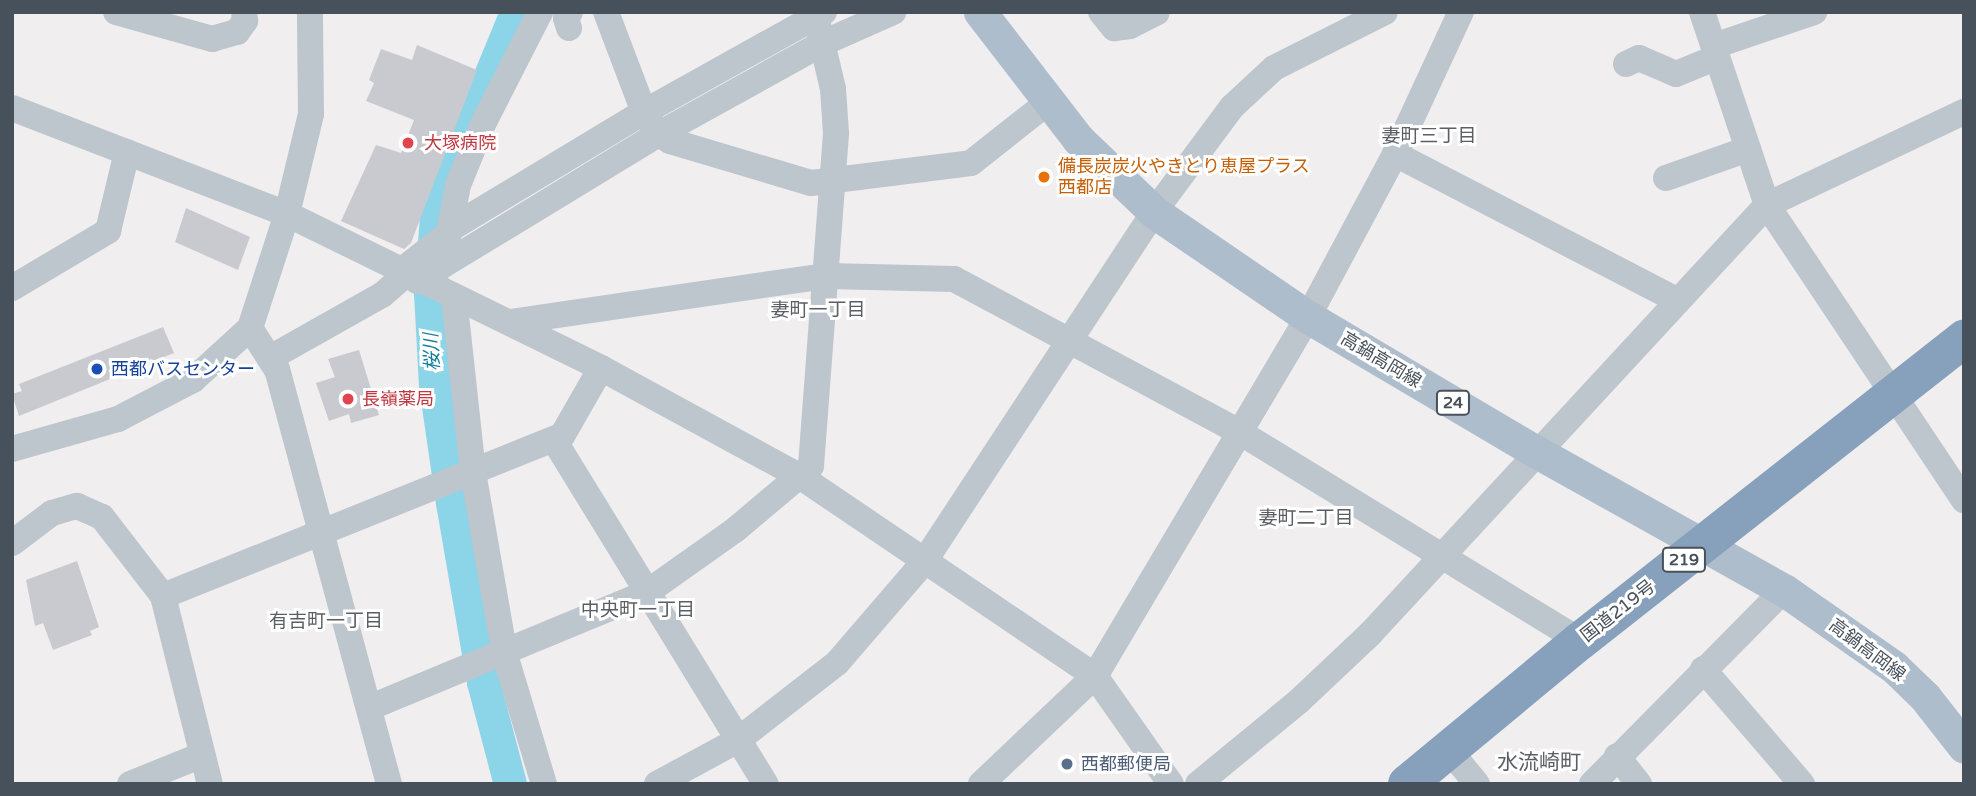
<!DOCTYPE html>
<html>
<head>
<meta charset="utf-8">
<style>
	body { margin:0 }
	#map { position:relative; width:1976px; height:796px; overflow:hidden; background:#f0eeee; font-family:"Varela Round","Noto Sans JP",sans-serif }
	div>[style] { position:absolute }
	.river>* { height:33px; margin:-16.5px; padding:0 16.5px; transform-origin:16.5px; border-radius:16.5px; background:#8cd4e8 }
	.building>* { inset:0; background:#c8cad0 }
	.minor>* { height:26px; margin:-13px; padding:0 13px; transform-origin:13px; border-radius:13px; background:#bdc5cd }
	.major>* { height:33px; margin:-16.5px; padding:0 16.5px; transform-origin:16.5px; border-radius:16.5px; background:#aebdcc }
	.highway>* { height:38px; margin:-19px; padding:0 19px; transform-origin:19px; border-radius:19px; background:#87a0bb }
	.dots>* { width:19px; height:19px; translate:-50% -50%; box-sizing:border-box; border:4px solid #fff; border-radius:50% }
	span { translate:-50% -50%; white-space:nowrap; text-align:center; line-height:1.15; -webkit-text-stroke:6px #fff; paint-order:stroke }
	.shield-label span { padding:2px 5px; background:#fff; border:2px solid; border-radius:5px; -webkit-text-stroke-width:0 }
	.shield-label { font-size:16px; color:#47515b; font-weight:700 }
	.health-label { font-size:18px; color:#be3a42 }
	.left { translate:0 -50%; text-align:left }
	.food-label { font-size:18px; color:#c56008 }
	.street-label { font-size:18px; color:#47515b }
	.transit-label { font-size:18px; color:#164399 }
	.service-label { font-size:18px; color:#4e5e75 }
	.neighbourhood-label { font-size:19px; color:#5b5e63 }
	.water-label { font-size:19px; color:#117d9c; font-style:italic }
	.quarter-label { font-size:21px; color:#5b5e63 }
	.frame { position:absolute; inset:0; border:14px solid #47515b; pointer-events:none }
</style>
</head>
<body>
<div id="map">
	<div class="river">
		<div style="left:510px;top:784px;width:106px;rotate:-104.8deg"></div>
		<div style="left:483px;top:682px;width:183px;rotate:-99.8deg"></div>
		<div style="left:452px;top:502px;width:118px;rotate:-98.3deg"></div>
		<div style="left:435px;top:385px;width:92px;rotate:-93.1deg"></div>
		<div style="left:430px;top:293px;width:89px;rotate:-85.5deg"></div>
		<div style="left:437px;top:204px;width:208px;rotate:-67.6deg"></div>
	</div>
	<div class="building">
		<div style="clip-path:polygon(417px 45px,477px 70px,411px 243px,404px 249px,341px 221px,376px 145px,401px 153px,414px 120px,366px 101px,374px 83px,369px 80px,381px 49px,412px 60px)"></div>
		<div style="clip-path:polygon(186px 208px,250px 237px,238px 270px,175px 242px)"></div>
		<div style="clip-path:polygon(163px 327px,174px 353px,19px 416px,12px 394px,22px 391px,19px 384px)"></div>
		<div style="clip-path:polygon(359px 350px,379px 415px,351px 423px,349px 414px,329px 421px,316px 383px,335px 377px,328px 359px)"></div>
		<div style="clip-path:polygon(77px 561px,99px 627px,90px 631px,92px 635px,53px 650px,43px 623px,35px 626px,26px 580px)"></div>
	</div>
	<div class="minor">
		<div style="left:116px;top:12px;width:100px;rotate:15.7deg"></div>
		<div style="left:212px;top:39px;width:26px;rotate:-16deg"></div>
		<div style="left:237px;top:32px;width:14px;rotate:-54deg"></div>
		<div style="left:245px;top:21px;width:9px;rotate:-96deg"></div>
		<div style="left:606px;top:12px;width:107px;rotate:69.2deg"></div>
		<div style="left:644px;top:112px;width:27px;rotate:56deg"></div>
		<div style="left:659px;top:134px;width:13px;rotate:32deg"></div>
		<div style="left:670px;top:141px;width:147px;rotate:16.6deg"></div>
		<div style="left:811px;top:183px;width:161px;rotate:-7.1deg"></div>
		<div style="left:971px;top:163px;width:97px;rotate:-38.3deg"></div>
		<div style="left:1101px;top:12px;width:21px;rotate:51deg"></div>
		<div style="left:1114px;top:28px;width:16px;rotate:-7deg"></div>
		<div style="left:1130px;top:26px;width:30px;rotate:-27deg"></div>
		<div style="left:1702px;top:12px;width:204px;rotate:71.4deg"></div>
		<div style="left:1767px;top:205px;width:355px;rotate:56.3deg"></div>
		<div style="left:569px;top:28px;width:10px;rotate:-107deg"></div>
		<div style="left:566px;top:18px;width:7px;rotate:-56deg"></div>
		<div style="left:1714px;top:46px;width:106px;rotate:-18.8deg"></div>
		<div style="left:1626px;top:64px;width:14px;rotate:-25deg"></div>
		<div style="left:1639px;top:58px;width:40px;rotate:23.4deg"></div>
		<div style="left:1676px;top:74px;width:44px;rotate:-22.5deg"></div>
		<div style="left:12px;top:108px;width:295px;rotate:21.1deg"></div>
		<div style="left:287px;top:214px;width:103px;rotate:-76.5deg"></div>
		<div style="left:311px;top:114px;width:102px;rotate:-90.6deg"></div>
		<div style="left:1395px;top:154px;width:315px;rotate:27.4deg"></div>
		<div style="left:1666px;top:178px;width:87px;rotate:-19.5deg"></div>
		<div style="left:453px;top:227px;width:223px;rotate:-31.1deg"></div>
		<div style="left:644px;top:112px;width:206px;rotate:-29.1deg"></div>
		<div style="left:417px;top:281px;width:283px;rotate:-31.3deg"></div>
		<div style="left:659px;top:134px;width:188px;rotate:-29deg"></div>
		<div style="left:823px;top:43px;width:77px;rotate:-23.9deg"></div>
		<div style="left:12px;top:288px;width:112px;rotate:-30.7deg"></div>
		<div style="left:108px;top:231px;width:81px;rotate:-76.5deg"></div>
		<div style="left:454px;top:297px;width:176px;rotate:83.8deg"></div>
		<div style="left:473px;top:472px;width:186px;rotate:80.1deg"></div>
		<div style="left:505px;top:655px;width:135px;rotate:73.2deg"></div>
		<div style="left:510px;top:322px;width:320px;rotate:-8.3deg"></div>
		<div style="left:827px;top:276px;width:127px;rotate:1.4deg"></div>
		<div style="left:954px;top:279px;width:326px;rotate:28.2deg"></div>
		<div style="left:1241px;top:433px;width:398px;rotate:31.5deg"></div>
		<div style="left:270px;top:358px;width:129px;rotate:-29.4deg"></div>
		<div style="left:382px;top:295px;width:30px;rotate:-41deg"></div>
		<div style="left:405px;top:275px;width:12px;rotate:-66deg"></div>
		<div style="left:410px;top:264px;width:50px;rotate:-38.5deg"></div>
		<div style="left:449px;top:233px;width:49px;rotate:-79.4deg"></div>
		<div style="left:458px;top:185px;width:66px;rotate:-67.7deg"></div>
		<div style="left:483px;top:124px;width:126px;rotate:-63deg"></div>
		<div style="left:554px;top:440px;width:404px;rotate:58.4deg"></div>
		<div style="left:12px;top:449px;width:110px;rotate:-15.8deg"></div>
		<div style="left:118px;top:419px;width:85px;rotate:-27.5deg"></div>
		<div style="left:193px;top:380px;width:77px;rotate:-42.4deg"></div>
		<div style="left:12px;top:543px;width:50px;rotate:-36.9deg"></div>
		<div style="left:52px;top:513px;width:26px;rotate:-16deg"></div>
		<div style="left:77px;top:506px;width:27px;rotate:24deg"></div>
		<div style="left:102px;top:517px;width:100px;rotate:52.3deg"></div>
		<div style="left:163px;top:596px;width:194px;rotate:76deg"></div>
		<div style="left:163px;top:596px;width:430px;rotate:-21.9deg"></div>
		<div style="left:562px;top:436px;width:78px;rotate:-60.2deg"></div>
		<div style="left:1703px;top:669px;width:152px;rotate:49.3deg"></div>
		<div style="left:371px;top:707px;width:298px;rotate:-22.5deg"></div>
		<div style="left:646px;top:593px;width:109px;rotate:-35.3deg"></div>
		<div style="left:735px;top:530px;width:99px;rotate:-40.1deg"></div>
		<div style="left:811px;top:466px;width:334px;rotate:-85.7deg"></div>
		<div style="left:836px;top:133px;width:44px;rotate:-93.9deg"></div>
		<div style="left:833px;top:89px;width:79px;rotate:-103.2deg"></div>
		<div style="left:1449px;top:750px;width:44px;rotate:50.5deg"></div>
		<div style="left:1617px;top:756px;width:36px;rotate:52deg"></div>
		<div style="left:130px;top:784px;width:78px;rotate:-21.9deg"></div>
		<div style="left:389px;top:784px;width:429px;rotate:-105.1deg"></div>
		<div style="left:277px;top:370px;width:50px;rotate:-122.7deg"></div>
		<div style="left:250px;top:328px;width:120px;rotate:-72deg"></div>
		<div style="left:287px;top:214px;width:350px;rotate:26.1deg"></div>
		<div style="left:601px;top:368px;width:228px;rotate:28.6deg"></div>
		<div style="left:801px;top:477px;width:355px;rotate:34.1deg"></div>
		<div style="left:1095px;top:676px;width:132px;rotate:54.9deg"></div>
		<div style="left:657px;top:784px;width:92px;rotate:-28.5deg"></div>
		<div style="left:738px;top:740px;width:125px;rotate:-37.9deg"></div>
		<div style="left:837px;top:663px;width:133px;rotate:-49.3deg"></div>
		<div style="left:924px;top:562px;width:419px;rotate:-56.7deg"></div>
		<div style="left:1154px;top:212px;width:131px;rotate:-53.4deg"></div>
		<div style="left:1232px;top:107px;width:57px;rotate:-42.9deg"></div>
		<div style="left:1274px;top:68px;width:124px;rotate:-26.8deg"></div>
		<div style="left:981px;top:784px;width:157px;rotate:-43.5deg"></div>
		<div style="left:1095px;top:676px;width:417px;rotate:-59.3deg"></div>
		<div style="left:1308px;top:317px;width:185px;rotate:-61.9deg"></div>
		<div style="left:1395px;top:154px;width:157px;rotate:-65.1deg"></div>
		<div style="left:1198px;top:784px;width:131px;rotate:-39.4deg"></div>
		<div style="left:1299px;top:701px;width:98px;rotate:-43.3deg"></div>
		<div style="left:1370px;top:634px;width:585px;rotate:-47.22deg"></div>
		<div style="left:1767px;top:205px;width:218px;rotate:-25.3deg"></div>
		<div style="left:1592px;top:784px;width:273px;rotate:-45.3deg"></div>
	</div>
	<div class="major">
		<div style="left:980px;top:12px;width:160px;rotate:52.3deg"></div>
		<div style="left:1078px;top:139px;width:105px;rotate:43.8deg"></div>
		<div style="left:1154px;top:212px;width:186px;rotate:34.3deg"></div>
		<div style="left:1308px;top:317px;width:264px;rotate:30.6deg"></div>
		<div style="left:1535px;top:451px;width:285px;rotate:29.2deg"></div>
		<div style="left:1784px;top:590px;width:134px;rotate:35deg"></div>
		<div style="left:1894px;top:667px;width:43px;rotate:44.1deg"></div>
		<div style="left:1925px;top:697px;width:63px;rotate:52deg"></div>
	</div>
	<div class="highway">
		<div style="left:1407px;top:784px;width:224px;rotate:-39.6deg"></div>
		<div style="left:1580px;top:641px;width:489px;rotate:-38.2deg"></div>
	</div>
	<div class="dots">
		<div style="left:408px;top:143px;background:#e0444e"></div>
		<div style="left:1044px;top:177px;background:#e8710a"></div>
		<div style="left:97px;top:369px;background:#1a4fb4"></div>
		<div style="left:348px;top:399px;background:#e0444e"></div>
		<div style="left:1067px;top:764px;background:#5c6f8a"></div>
	</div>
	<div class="shield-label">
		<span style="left:1453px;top:403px">24</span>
		<span style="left:1684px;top:560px">219</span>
	</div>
	<div class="health-label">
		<span class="left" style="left:424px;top:143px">大塚病院</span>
		<span class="left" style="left:362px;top:399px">長嶺薬局</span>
	</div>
	<div class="food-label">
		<span class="left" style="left:1058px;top:177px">備長炭炭火やきとり恵屋プラス<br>西都店</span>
	</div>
	<div class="street-label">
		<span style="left:1381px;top:360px;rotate:31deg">高鍋高岡線</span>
		<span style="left:1618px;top:611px;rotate:-38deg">国道219号</span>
		<span style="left:1867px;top:650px;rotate:37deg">高鍋高岡線</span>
	</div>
	<div class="transit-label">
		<span class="left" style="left:111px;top:369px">西都バスセンター</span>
	</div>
	<div class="service-label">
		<span class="left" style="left:1081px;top:764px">西都郵便局</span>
	</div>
	<div class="neighbourhood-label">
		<span style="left:1429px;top:137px">妻町三丁目</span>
		<span style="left:818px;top:311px">妻町一丁目</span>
		<span style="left:1306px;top:519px">妻町二丁目</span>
		<span style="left:638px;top:611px">中央町一丁目</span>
		<span style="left:326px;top:622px">有吉町一丁目</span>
	</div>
	<div class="water-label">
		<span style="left:433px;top:352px;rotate:-93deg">桜川</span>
	</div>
	<div class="quarter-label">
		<span style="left:1539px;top:763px">水流崎町</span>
	</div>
	<div class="frame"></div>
</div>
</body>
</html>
